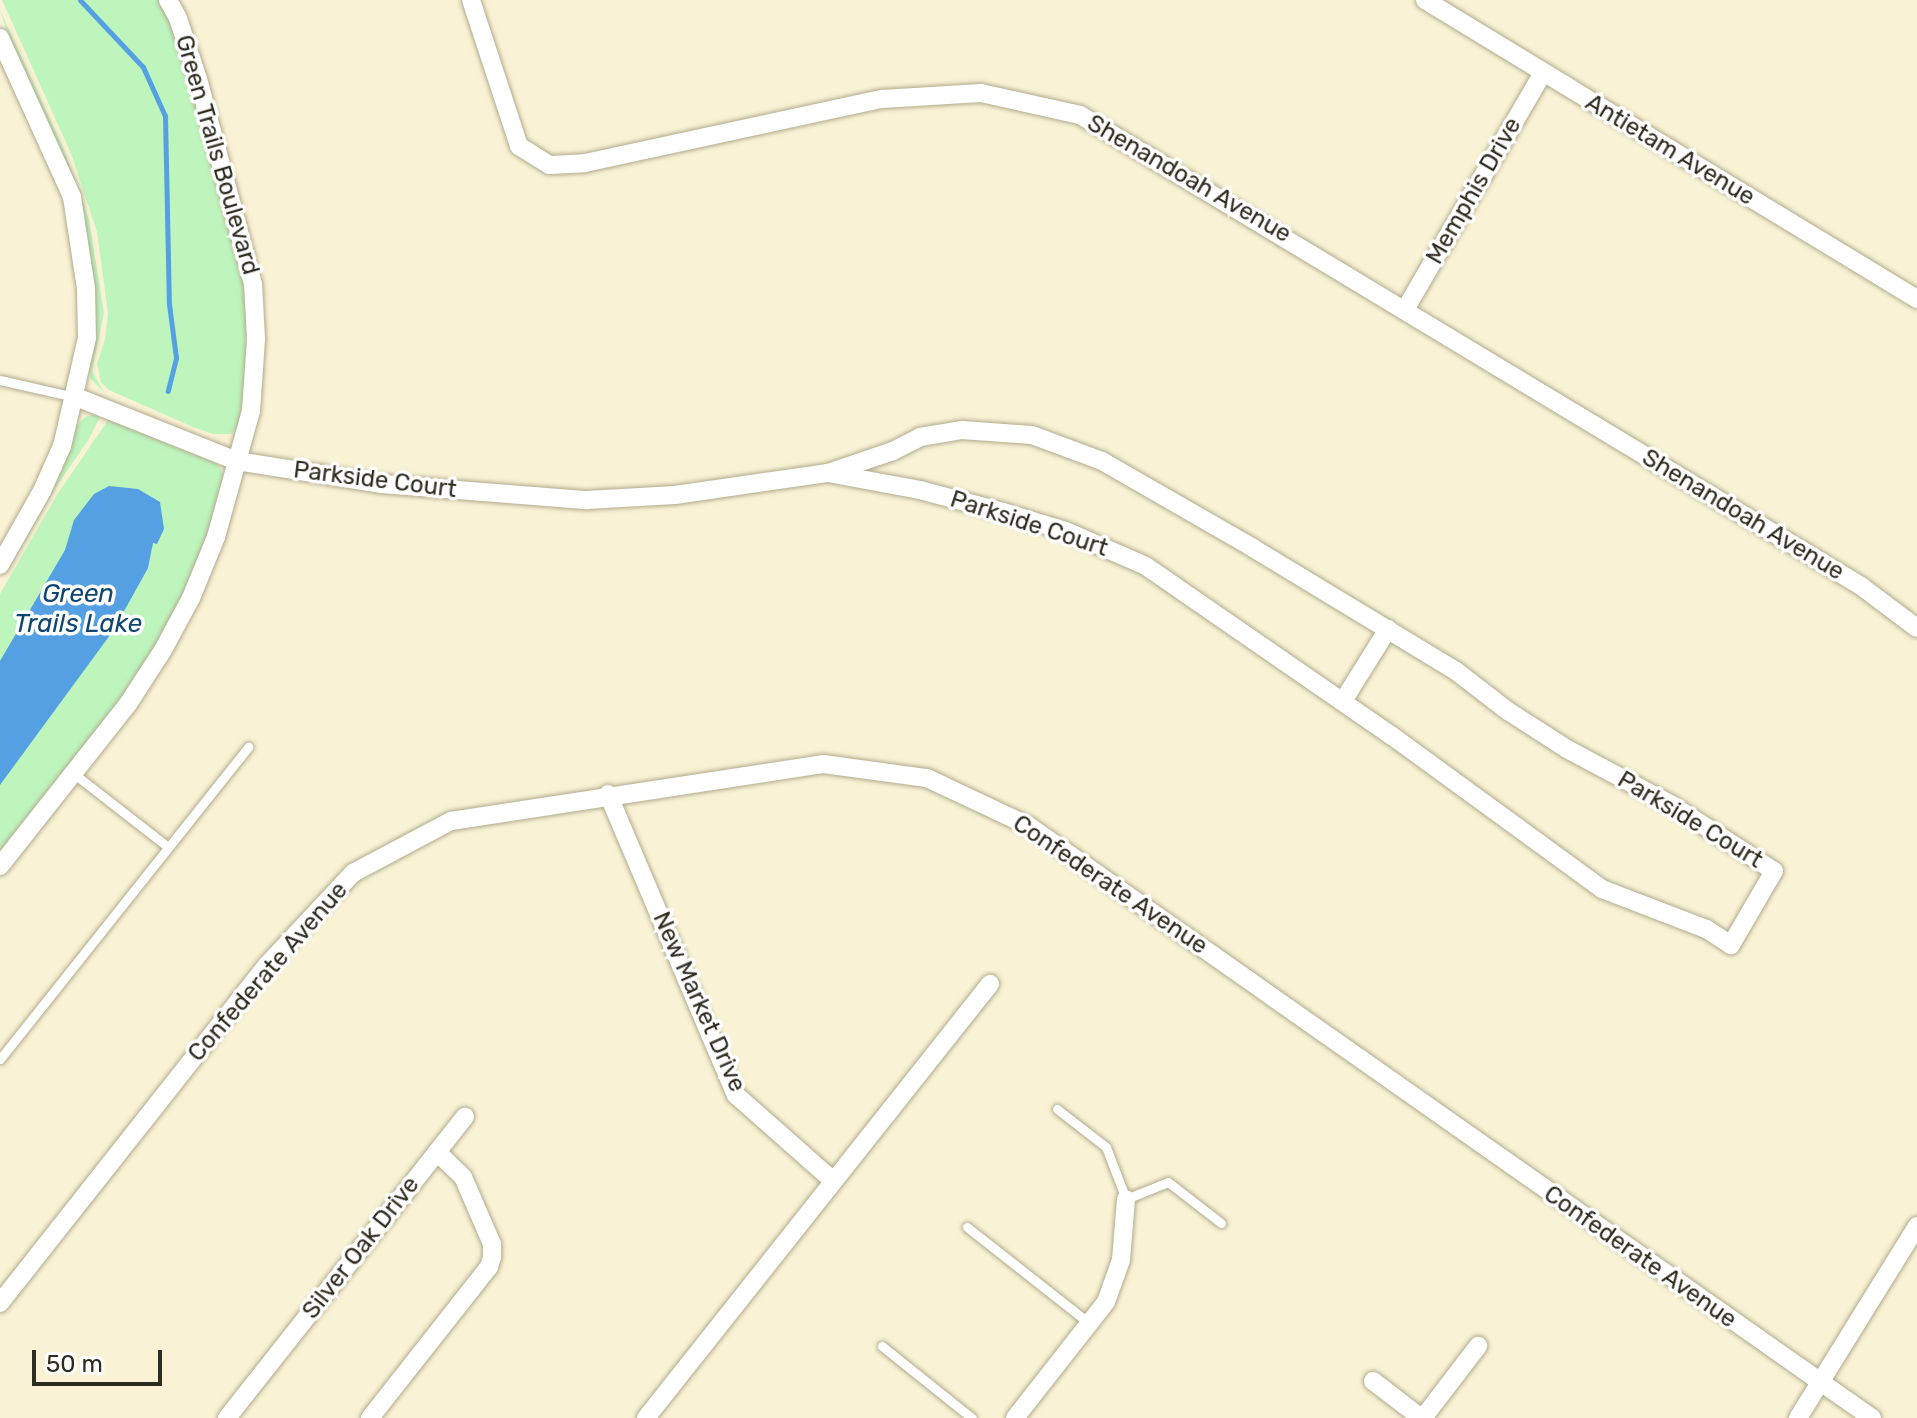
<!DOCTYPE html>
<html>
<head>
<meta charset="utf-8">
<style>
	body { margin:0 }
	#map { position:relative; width:1917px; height:1418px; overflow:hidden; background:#f9f2d4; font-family:Rubik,sans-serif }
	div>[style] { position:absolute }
	.green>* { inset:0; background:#bef5bd }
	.water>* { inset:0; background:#55a0e2 }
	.stream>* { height:5px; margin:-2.5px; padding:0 2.5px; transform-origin:2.5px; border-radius:2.5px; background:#55a0e2 }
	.roads { filter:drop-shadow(0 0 2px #b1aa8e) drop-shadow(0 0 2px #b1aa8e) }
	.lane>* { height:9px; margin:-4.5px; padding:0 4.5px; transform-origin:4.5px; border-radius:4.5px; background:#fff }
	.street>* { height:18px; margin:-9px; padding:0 9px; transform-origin:9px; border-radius:9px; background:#fff }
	span { translate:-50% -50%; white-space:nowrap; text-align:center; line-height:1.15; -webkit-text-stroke:7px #fff; paint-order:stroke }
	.street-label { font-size:24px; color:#2e2c20 }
	.water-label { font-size:26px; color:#104772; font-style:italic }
	.scale { position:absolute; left:32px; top:1350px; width:130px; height:36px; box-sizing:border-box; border:4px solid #2e2c20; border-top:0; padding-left:10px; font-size:24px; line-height:28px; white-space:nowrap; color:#2e2c20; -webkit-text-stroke:6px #fff; paint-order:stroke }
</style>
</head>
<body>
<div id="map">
	<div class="green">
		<div style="clip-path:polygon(2px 0,159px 0,166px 14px,180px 45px,247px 294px,244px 395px,238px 424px,232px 434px,213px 434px,193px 427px,109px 390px,101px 382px,97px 364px,105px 339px,108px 313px,97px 232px,72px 156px)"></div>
		<div style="clip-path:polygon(0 10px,63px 147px,89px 219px,104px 313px,92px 371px,104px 392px,90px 378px,93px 276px,73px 181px,12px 47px)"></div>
		<div style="clip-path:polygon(97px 414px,99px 419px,89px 439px,58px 484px,0 584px,42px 508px,77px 426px,85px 417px)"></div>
		<div style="clip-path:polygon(109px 419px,218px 464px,224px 476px,224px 486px,196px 568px,166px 630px,128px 690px,0 854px,0 594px,58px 493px)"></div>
	</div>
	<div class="water">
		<div style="clip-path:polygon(109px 486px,138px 489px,160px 502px,164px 529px,157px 544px,153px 543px,148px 568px,113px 631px,0 785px,0 661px,65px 550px,74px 520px,94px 494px)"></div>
	</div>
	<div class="stream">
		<div style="left:80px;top:0;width:92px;rotate:46.8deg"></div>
		<div style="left:143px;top:67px;width:54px;rotate:65.8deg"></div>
		<div style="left:165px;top:116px;width:188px;rotate:88.8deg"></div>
		<div style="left:169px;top:304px;width:54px;rotate:82.6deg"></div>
		<div style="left:176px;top:358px;width:34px;rotate:104deg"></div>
	</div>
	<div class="roads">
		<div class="lane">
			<div style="left:0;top:380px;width:77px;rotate:12.8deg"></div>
			<div style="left:73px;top:773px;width:120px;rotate:37.9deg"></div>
			<div style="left:0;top:1059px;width:399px;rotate:-51.5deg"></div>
			<div style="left:1057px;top:1109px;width:62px;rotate:37.8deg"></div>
			<div style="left:1106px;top:1147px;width:56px;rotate:69deg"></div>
			<div style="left:1126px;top:1199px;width:45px;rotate:-22deg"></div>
			<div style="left:1168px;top:1182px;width:67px;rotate:37.7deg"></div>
			<div style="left:967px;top:1227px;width:155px;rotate:38.2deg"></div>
			<div style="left:882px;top:1346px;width:115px;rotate:38.7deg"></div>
		</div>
		<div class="street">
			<div style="left:471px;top:0;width:154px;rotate:71.8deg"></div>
			<div style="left:519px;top:146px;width:36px;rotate:32deg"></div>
			<div style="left:550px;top:165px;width:35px;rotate:-3deg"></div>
			<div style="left:585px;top:163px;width:304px;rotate:-12.2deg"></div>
			<div style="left:882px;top:99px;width:99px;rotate:-3.5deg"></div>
			<div style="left:981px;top:93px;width:101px;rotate:12.5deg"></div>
			<div style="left:1080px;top:115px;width:912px;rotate:31.09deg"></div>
			<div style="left:1861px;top:586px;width:70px;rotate:36.9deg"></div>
			<div style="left:1425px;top:0;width:576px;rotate:31.29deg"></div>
			<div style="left:0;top:38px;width:175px;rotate:65.6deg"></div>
			<div style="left:72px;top:197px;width:92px;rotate:81.3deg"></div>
			<div style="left:86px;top:288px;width:50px;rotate:88.9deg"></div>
			<div style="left:87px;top:338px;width:111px;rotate:103deg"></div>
			<div style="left:62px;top:446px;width:49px;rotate:114deg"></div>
			<div style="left:42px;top:491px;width:85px;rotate:119.6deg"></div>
			<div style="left:1406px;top:308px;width:272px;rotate:-59.8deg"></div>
			<div style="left:76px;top:397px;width:173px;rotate:21.7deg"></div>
			<div style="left:237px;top:461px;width:147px;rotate:9deg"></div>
			<div style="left:382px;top:484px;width:206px;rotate:4.5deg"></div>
			<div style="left:587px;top:500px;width:88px;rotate:-3.3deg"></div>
			<div style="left:675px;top:495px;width:155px;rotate:-8.2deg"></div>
			<div style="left:828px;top:473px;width:69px;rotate:-18.7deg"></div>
			<div style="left:893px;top:451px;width:30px;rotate:-27deg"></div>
			<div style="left:920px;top:437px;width:43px;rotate:-9.5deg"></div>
			<div style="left:962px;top:430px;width:70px;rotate:4.1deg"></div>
			<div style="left:1032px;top:435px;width:75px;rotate:20.4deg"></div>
			<div style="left:1102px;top:461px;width:174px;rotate:29.9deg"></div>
			<div style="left:1253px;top:548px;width:237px;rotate:31.2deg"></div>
			<div style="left:1456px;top:671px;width:66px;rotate:37.6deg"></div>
			<div style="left:1508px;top:711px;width:70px;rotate:32.8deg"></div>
			<div style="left:1567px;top:749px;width:119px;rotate:28.1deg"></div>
			<div style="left:1672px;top:805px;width:121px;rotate:32.9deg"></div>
			<div style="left:1774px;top:871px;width:86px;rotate:120.2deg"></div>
			<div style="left:1731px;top:945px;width:30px;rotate:-147deg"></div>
			<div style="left:1706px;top:929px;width:111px;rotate:-159deg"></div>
			<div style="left:1602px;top:889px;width:260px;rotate:-143.9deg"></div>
			<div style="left:1392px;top:736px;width:299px;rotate:-145.4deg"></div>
			<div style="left:1146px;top:566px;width:87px;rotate:-156.4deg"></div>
			<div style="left:1066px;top:531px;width:66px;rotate:-163.2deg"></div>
			<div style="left:1003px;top:512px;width:86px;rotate:-165.2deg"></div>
			<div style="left:920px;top:490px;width:94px;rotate:-169.5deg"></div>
			<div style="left:1343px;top:701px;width:85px;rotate:-58deg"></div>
			<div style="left:608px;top:794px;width:327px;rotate:67deg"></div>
			<div style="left:736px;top:1095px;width:128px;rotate:41.5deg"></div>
			<div style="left:0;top:866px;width:206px;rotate:-51.7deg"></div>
			<div style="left:128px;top:704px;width:64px;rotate:-57.1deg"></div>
			<div style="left:163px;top:650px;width:59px;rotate:-61.7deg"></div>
			<div style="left:191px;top:598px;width:66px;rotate:-67.7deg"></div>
			<div style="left:216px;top:537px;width:131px;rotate:-74.5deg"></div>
			<div style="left:251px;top:411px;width:72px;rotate:-86deg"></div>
			<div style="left:256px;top:339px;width:55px;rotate:-93.1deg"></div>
			<div style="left:253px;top:284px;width:212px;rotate:-105deg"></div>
			<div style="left:198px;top:79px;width:64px;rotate:-108.2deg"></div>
			<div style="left:178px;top:18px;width:21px;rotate:-119deg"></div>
			<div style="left:0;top:1303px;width:431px;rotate:-51.7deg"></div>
			<div style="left:267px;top:965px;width:126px;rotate:-46.9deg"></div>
			<div style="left:353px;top:873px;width:111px;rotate:-28deg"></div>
			<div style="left:451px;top:821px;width:376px;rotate:-8.7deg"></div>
			<div style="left:823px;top:764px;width:105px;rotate:7.7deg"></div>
			<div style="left:927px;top:778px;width:113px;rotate:25.2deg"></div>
			<div style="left:1029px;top:826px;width:1030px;rotate:35.08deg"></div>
			<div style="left:1373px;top:1381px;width:61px;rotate:37.6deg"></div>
			<div style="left:227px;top:1418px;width:384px;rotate:-51.7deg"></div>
			<div style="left:370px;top:1418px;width:192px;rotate:-51.8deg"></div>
			<div style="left:489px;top:1267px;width:10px;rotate:-73deg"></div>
			<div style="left:492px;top:1257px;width:13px;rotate:-90deg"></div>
			<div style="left:492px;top:1244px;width:73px;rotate:-113.4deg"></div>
			<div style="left:463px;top:1177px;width:36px;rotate:-136deg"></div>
			<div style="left:646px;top:1418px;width:554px;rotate:-51.6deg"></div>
			<div style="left:1015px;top:1418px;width:147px;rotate:-51.9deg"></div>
			<div style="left:1106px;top:1302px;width:45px;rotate:-70.3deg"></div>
			<div style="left:1121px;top:1260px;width:61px;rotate:-85.3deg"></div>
			<div style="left:1423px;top:1418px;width:91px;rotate:-52.6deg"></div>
			<div style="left:1798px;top:1418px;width:226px;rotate:-58.2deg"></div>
		</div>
	</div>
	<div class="street-label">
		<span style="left:1670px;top:150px;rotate:31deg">Antietam Avenue</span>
		<span style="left:217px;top:155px;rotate:74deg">Green Trails Boulevard</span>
		<span style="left:1189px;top:179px;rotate:30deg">Shenandoah Avenue</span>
		<span style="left:1474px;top:191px;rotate:-60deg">Memphis Drive</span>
		<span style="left:375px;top:480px;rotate:7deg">Parkside Court</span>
		<span style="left:1743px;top:515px;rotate:31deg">Shenandoah Avenue</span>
		<span style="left:1029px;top:524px;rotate:18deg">Parkside Court</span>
		<span style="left:1690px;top:820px;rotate:31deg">Parkside Court</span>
		<span style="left:1110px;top:885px;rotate:34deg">Confederate Avenue</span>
		<span style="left:268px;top:972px;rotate:-49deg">Confederate Avenue</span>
		<span style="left:699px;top:1002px;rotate:66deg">New Market Drive</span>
		<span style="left:361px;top:1248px;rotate:-52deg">Silver Oak Drive</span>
		<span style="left:1640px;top:1257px;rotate:35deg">Confederate Avenue</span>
	</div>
	<div class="water-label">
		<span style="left:78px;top:609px">Green<br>Trails Lake</span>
	</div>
	<div class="scale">50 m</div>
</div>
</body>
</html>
